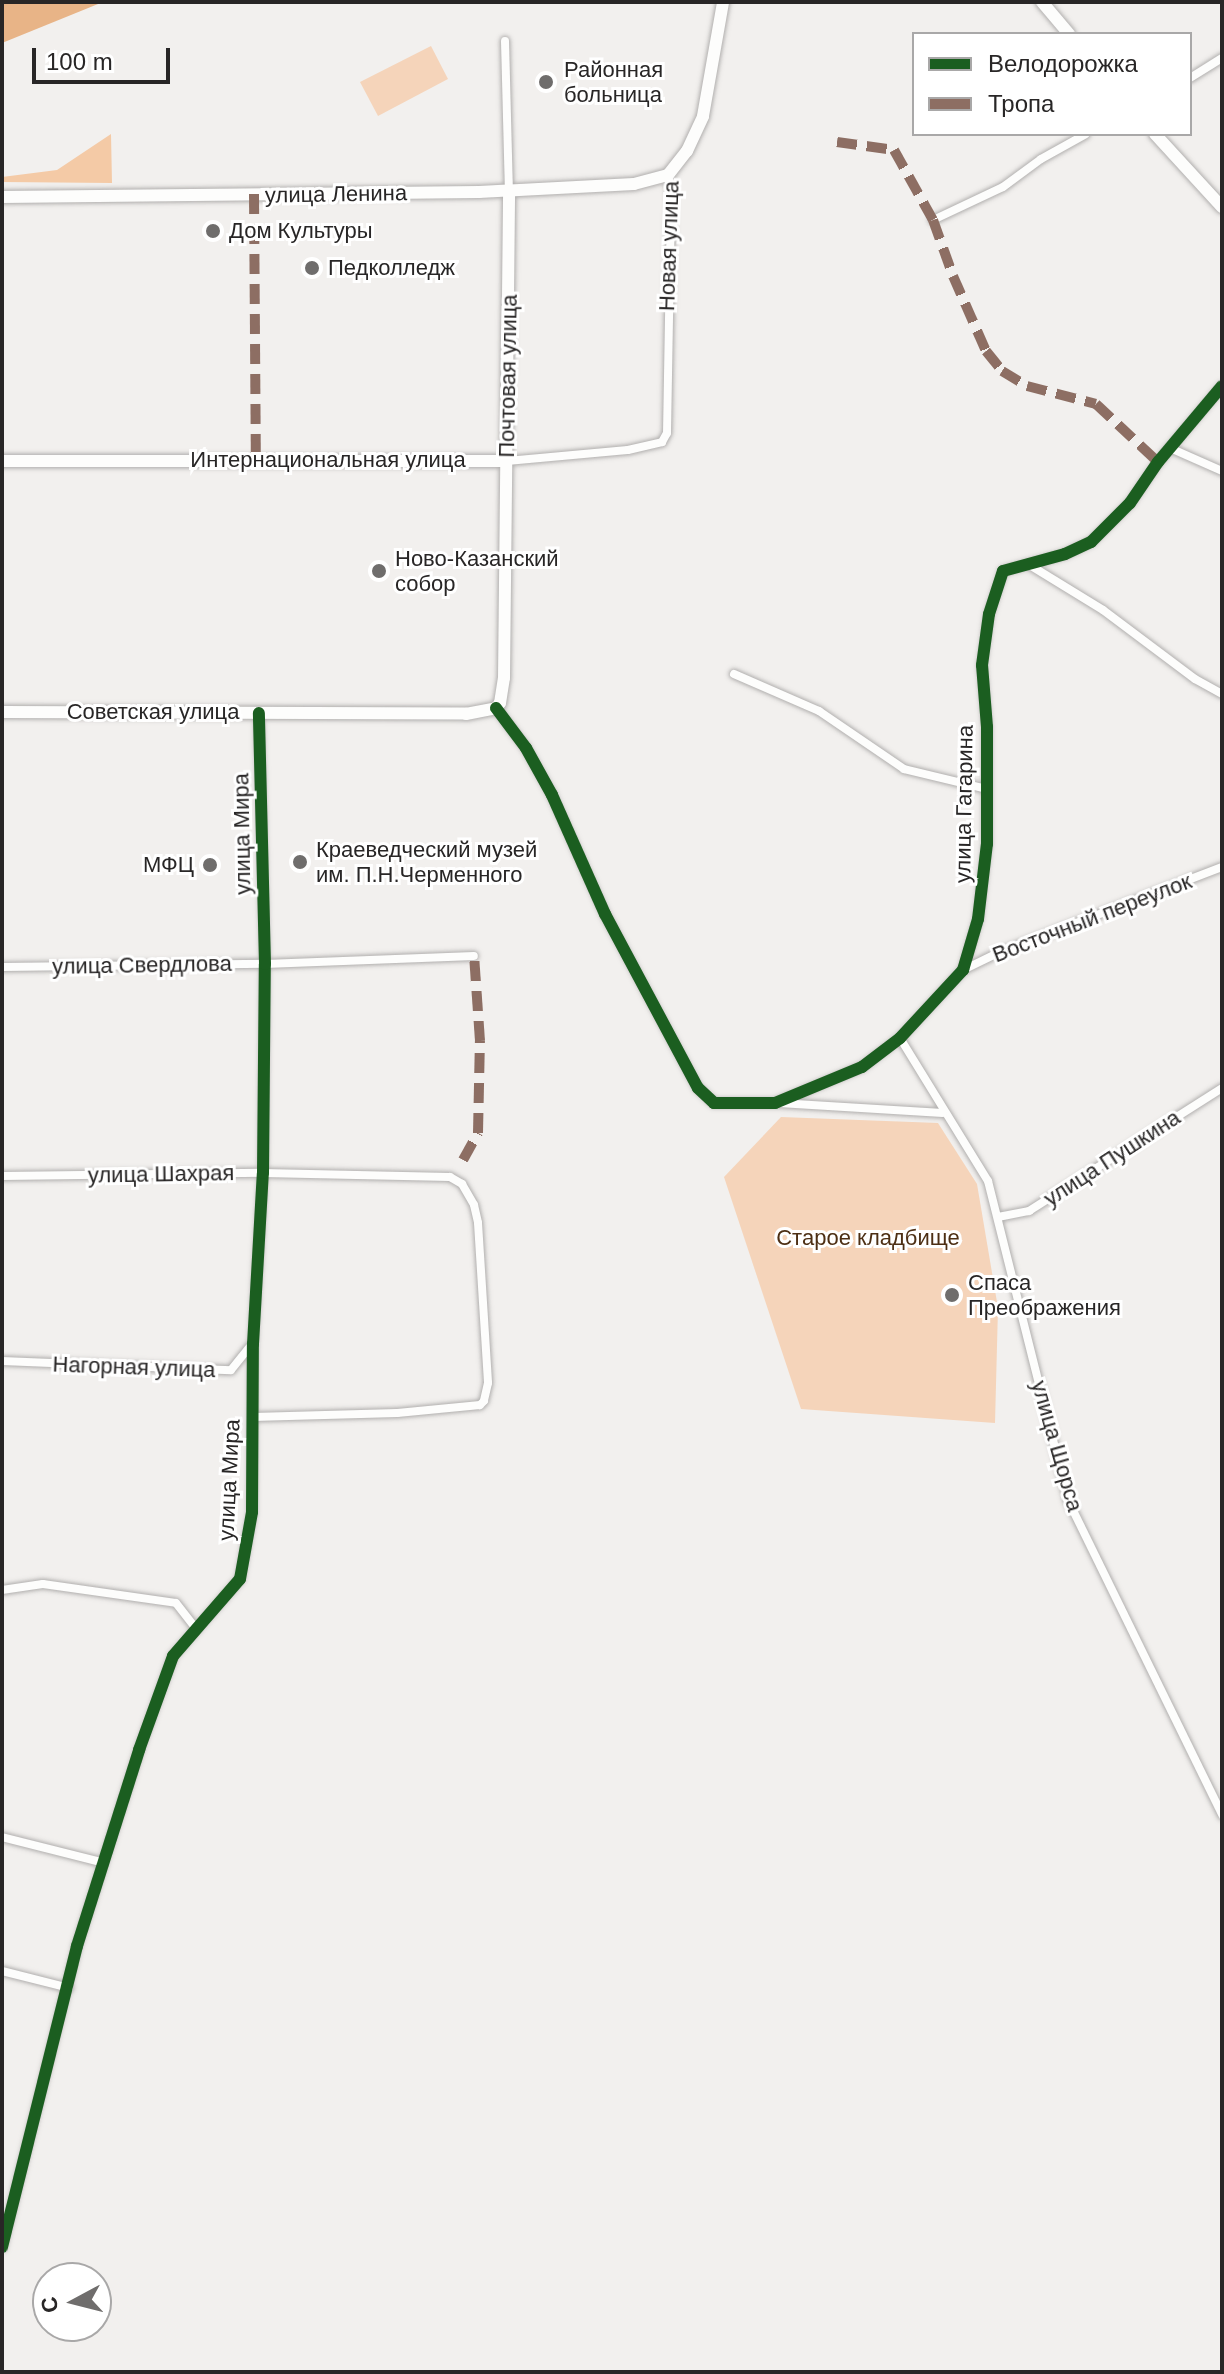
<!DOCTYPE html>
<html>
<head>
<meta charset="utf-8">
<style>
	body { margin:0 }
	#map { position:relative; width:1224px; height:2374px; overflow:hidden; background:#f2f0ee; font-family:Arial,sans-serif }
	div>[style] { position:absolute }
	.green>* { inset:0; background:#f5d4ba }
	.forest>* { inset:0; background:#f4caa6 }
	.water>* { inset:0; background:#e8b487 }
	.roads { filter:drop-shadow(0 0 2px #b1afae) drop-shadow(0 0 2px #b1afae) }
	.street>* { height:8px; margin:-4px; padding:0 4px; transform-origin:4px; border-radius:4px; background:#fdfdfc }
	.secondary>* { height:12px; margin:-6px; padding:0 6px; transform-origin:6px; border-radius:6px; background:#fdfdfc }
	.quiet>* { height:10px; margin-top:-5px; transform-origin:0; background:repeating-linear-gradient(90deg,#8d6e63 0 20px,transparent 0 30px) }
	.cycleway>* { height:12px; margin:-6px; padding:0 6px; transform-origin:6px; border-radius:6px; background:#1b5e20 }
	.dots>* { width:22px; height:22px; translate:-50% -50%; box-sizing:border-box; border:4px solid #fff; border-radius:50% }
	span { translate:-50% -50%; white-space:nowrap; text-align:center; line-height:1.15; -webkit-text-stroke:6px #fff; paint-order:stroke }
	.poi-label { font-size:22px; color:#282626 }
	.left { translate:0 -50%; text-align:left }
	.right { translate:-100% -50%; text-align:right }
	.street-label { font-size:22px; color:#282626 }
	.park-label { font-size:22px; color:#4d2f14 }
	.frame { position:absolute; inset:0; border:4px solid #282626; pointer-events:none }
	.legend { position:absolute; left:912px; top:32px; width:280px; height:104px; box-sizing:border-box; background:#fff; border:2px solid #a9a8a8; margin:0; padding:10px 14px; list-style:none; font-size:24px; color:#282626 }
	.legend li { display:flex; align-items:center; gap:16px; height:40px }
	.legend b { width:40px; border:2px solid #a9a8a8 }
	.north { position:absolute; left:32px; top:2262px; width:80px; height:80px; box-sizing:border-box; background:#fff; border:2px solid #a9a8a8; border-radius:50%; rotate:263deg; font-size:22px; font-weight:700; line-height:32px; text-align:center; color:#282626 }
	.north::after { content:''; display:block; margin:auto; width:28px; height:36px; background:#6f6d6c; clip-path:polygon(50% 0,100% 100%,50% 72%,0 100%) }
	.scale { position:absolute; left:32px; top:48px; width:138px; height:36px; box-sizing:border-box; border:4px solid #282626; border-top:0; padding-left:10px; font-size:24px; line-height:28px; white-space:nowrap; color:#282626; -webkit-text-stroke:6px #fff; paint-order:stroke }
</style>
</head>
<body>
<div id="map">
	<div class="green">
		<div style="clip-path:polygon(431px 46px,448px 79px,378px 116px,360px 82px)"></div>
		<div style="clip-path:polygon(781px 1117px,938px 1123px,977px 1184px,998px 1308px,995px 1423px,801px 1409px,724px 1177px)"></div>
	</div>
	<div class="forest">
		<div style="clip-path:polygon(111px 134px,112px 183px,2px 182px,2px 177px,57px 170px)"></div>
	</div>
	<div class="water">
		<div style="clip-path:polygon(2px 2px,103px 2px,2px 43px)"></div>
	</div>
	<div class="roads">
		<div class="street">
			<div style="left:505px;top:41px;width:149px;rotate:88.5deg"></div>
			<div style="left:1190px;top:78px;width:38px;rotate:-32deg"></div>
			<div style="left:933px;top:220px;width:77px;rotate:-25.2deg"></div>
			<div style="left:1003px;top:187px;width:47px;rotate:-36.4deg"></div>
			<div style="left:1041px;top:159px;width:51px;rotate:-29.1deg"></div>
			<div style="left:1170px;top:448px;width:57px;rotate:23.9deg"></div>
			<div style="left:507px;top:461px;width:121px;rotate:-5.2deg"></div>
			<div style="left:628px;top:450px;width:35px;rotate:-13deg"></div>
			<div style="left:662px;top:442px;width:10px;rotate:-61deg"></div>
			<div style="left:667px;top:433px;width:240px;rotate:-89deg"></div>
			<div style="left:671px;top:193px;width:18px;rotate:-99deg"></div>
			<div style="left:1028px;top:564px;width:88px;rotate:31.5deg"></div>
			<div style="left:1103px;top:610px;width:115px;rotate:36.9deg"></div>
			<div style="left:1195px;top:679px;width:31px;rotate:29deg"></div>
			<div style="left:734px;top:674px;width:93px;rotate:23.5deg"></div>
			<div style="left:819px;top:711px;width:103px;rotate:34.3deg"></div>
			<div style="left:904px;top:769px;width:85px;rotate:13.5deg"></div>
			<div style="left:496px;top:708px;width:50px;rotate:53.1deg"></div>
			<div style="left:526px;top:748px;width:54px;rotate:61deg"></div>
			<div style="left:552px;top:795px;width:130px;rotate:66deg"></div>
			<div style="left:605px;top:914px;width:197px;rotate:61.9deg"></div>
			<div style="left:698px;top:1088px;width:22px;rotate:43deg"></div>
			<div style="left:714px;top:1103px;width:61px"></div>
			<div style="left:775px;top:1103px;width:94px;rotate:-22.5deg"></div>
			<div style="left:862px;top:1067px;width:48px;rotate:-37.3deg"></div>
			<div style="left:900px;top:1038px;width:93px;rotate:-47.2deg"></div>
			<div style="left:963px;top:970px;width:53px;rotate:-73.6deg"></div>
			<div style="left:978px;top:919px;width:76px;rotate:-83.2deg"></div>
			<div style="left:987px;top:844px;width:117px;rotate:-90deg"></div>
			<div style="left:987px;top:727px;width:62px;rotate:-94.6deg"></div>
			<div style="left:982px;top:665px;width:51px;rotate:-82.2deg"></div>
			<div style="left:989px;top:614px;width:45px;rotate:-72deg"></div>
			<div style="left:1003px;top:571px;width:64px;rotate:-15.3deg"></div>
			<div style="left:1065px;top:554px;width:29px;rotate:-25deg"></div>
			<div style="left:1091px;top:542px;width:55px;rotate:-45deg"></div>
			<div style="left:1130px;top:503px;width:50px;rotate:-55.7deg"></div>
			<div style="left:1158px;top:462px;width:99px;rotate:-49.9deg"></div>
			<div style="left:2px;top:967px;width:263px;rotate:-0.7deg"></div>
			<div style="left:265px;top:964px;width:209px;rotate:-2.2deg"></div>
			<div style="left:963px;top:970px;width:39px;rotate:-26deg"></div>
			<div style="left:998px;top:953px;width:240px;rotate:-21deg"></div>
			<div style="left:900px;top:1038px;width:168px;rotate:58.4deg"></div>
			<div style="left:988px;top:1181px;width:329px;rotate:75.9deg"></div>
			<div style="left:1068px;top:1500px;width:351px;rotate:63.9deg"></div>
			<div style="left:779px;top:1103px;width:164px;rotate:3.5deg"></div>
			<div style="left:2px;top:1176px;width:261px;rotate:-0.7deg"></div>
			<div style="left:263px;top:1173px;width:187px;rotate:1.2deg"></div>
			<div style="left:450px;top:1177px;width:14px;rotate:30deg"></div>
			<div style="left:462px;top:1184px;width:24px;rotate:60deg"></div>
			<div style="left:474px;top:1205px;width:18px;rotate:77deg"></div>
			<div style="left:478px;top:1223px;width:160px;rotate:86.4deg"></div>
			<div style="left:488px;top:1383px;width:18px;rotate:103deg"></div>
			<div style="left:484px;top:1401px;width:6px;rotate:135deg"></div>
			<div style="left:480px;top:1405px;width:83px;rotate:174.5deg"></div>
			<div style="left:397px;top:1413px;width:144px;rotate:178.4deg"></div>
			<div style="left:998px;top:1217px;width:32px;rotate:-11deg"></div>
			<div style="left:1029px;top:1211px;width:229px;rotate:-32.5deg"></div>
			<div style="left:2px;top:1361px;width:229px;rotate:2.3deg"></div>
			<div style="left:231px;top:1370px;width:33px;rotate:-51deg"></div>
			<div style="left:2px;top:1590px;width:41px;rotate:-8.3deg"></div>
			<div style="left:43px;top:1584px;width:134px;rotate:8.1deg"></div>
			<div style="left:176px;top:1603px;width:33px;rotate:52deg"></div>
			<div style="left:2px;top:1837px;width:102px;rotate:14.2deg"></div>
			<div style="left:2px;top:1971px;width:69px;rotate:14.2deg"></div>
			<div style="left:2px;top:2247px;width:310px;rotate:-76deg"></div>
			<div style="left:77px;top:1946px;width:206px;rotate:-72.4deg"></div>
			<div style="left:139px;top:1750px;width:100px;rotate:-70.1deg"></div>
			<div style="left:173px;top:1656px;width:102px;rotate:-49deg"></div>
			<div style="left:240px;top:1579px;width:68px;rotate:-79.8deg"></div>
			<div style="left:252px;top:1512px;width:168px;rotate:-89.7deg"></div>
			<div style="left:253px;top:1344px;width:171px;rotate:-86.7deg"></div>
			<div style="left:263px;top:1173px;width:209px;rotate:-89.5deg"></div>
			<div style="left:265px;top:964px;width:251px;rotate:-91.4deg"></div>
		</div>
		<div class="secondary">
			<div style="left:1042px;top:2px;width:42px;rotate:49.8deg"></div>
			<div style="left:1155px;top:134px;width:99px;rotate:47.5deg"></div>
			<div style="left:2px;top:197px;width:477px;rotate:-0.6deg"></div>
			<div style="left:479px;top:192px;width:155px;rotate:-3deg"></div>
			<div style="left:634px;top:184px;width:35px;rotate:-15deg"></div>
			<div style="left:668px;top:175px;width:31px;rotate:-52deg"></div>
			<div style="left:687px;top:151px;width:38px;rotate:-65deg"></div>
			<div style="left:703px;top:116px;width:116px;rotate:-80deg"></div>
			<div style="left:2px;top:461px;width:505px"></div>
			<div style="left:2px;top:712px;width:464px;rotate:0.2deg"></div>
			<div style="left:466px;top:714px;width:31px;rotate:-11deg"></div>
			<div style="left:496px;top:708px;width:6px;rotate:-51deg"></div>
			<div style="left:500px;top:703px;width:25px;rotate:-81deg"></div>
			<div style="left:504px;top:678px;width:488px;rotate:-89.4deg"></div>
		</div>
	</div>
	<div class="quiet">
		<div style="left:837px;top:142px;width:58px;rotate:8deg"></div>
		<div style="left:894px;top:150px;width:80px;rotate:60.9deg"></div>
		<div style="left:933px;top:220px;width:59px;rotate:70.3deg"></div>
		<div style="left:953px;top:276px;width:82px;rotate:66.3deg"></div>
		<div style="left:986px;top:351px;width:26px;rotate:51deg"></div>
		<div style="left:1002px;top:371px;width:29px;rotate:31deg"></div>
		<div style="left:1027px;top:386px;width:71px;rotate:14.6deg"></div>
		<div style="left:1096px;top:404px;width:85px;rotate:43.1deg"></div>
		<div style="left:254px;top:194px;width:265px;rotate:89.6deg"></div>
		<div style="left:463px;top:1160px;width:31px;rotate:-61deg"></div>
		<div style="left:478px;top:1133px;width:92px;rotate:-88.8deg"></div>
		<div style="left:480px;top:1041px;width:85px;rotate:-94deg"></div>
	</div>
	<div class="cycleway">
		<div style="left:496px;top:708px;width:50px;rotate:53.1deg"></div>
		<div style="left:526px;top:748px;width:54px;rotate:61deg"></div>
		<div style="left:552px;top:795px;width:130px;rotate:66deg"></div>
		<div style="left:605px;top:914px;width:197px;rotate:61.9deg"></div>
		<div style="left:698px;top:1088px;width:22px;rotate:43deg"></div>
		<div style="left:714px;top:1103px;width:61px"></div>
		<div style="left:775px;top:1103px;width:94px;rotate:-22.5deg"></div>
		<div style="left:862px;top:1067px;width:48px;rotate:-37.3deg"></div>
		<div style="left:900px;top:1038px;width:93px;rotate:-47.2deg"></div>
		<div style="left:963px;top:970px;width:53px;rotate:-73.6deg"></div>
		<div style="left:978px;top:919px;width:76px;rotate:-83.2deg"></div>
		<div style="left:987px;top:844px;width:117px;rotate:-90deg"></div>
		<div style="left:987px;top:727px;width:62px;rotate:-94.6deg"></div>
		<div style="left:982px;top:665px;width:51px;rotate:-82.2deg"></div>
		<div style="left:989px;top:614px;width:45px;rotate:-72deg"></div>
		<div style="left:1003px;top:571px;width:64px;rotate:-15.3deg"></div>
		<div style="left:1065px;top:554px;width:29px;rotate:-25deg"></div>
		<div style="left:1091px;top:542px;width:55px;rotate:-45deg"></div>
		<div style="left:1130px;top:503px;width:50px;rotate:-55.7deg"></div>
		<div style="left:1158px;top:462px;width:99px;rotate:-49.9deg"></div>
		<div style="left:2px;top:2247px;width:310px;rotate:-76deg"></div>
		<div style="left:77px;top:1946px;width:206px;rotate:-72.4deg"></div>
		<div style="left:139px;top:1750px;width:100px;rotate:-70.1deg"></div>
		<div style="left:173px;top:1656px;width:102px;rotate:-49deg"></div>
		<div style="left:240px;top:1579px;width:68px;rotate:-79.8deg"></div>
		<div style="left:252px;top:1512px;width:168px;rotate:-89.7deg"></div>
		<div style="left:253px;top:1344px;width:171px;rotate:-86.7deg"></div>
		<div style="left:263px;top:1173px;width:209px;rotate:-89.5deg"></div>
		<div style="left:265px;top:964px;width:251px;rotate:-91.4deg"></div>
	</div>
	<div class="dots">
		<div style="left:546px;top:82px;background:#6f6d6c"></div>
		<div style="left:213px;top:231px;background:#6f6d6c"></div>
		<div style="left:312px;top:268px;background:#6f6d6c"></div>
		<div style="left:379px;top:571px;background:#6f6d6c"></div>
		<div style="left:300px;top:862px;background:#6f6d6c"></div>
		<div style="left:210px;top:865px;background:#6f6d6c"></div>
		<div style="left:952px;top:1295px;background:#6f6d6c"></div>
	</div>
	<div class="poi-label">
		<span class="left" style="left:564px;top:82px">Районная<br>больница</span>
		<span class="left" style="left:229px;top:231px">Дом Культуры</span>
		<span class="left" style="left:328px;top:268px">Педколледж</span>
		<span class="left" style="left:395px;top:571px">Ново-Казанский<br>собор</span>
		<span class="left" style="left:316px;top:862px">Краеведческий музей<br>им. П.Н.Черменного</span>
		<span class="right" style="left:194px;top:865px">МФЦ</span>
		<span class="left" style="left:968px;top:1295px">Спаса<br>Преображения</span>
	</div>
	<div class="street-label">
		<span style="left:336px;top:194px;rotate:-1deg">улица Ленина</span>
		<span style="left:669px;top:246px;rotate:-88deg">Новая улица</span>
		<span style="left:508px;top:376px;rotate:-89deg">Почтовая улица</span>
		<span style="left:328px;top:460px">Интернациональная улица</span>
		<span style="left:153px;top:712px">Советская улица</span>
		<span style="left:964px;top:804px;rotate:-89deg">улица Гагарина</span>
		<span style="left:242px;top:834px;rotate:-91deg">улица Мира</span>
		<span style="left:1092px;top:918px;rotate:-21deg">Восточный переулок</span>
		<span style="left:142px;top:965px;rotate:-1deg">улица Свердлова</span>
		<span style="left:1112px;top:1158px;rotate:-33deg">улица Пушкина</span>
		<span style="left:161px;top:1174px;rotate:-1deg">улица Шахрая</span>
		<span style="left:134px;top:1367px;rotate:2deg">Нагорная улица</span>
		<span style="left:1057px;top:1446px;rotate:74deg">улица Щорса</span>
		<span style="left:229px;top:1480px;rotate:-87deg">улица Мира</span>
	</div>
	<div class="park-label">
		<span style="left:868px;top:1238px">Старое кладбище</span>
	</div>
	<div class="frame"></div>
	<ul class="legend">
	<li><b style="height:10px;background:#1b5e20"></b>Велодорожка</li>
	<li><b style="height:10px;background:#8d6e63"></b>Тропа</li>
	</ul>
	<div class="north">С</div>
	<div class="scale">100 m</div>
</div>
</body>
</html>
